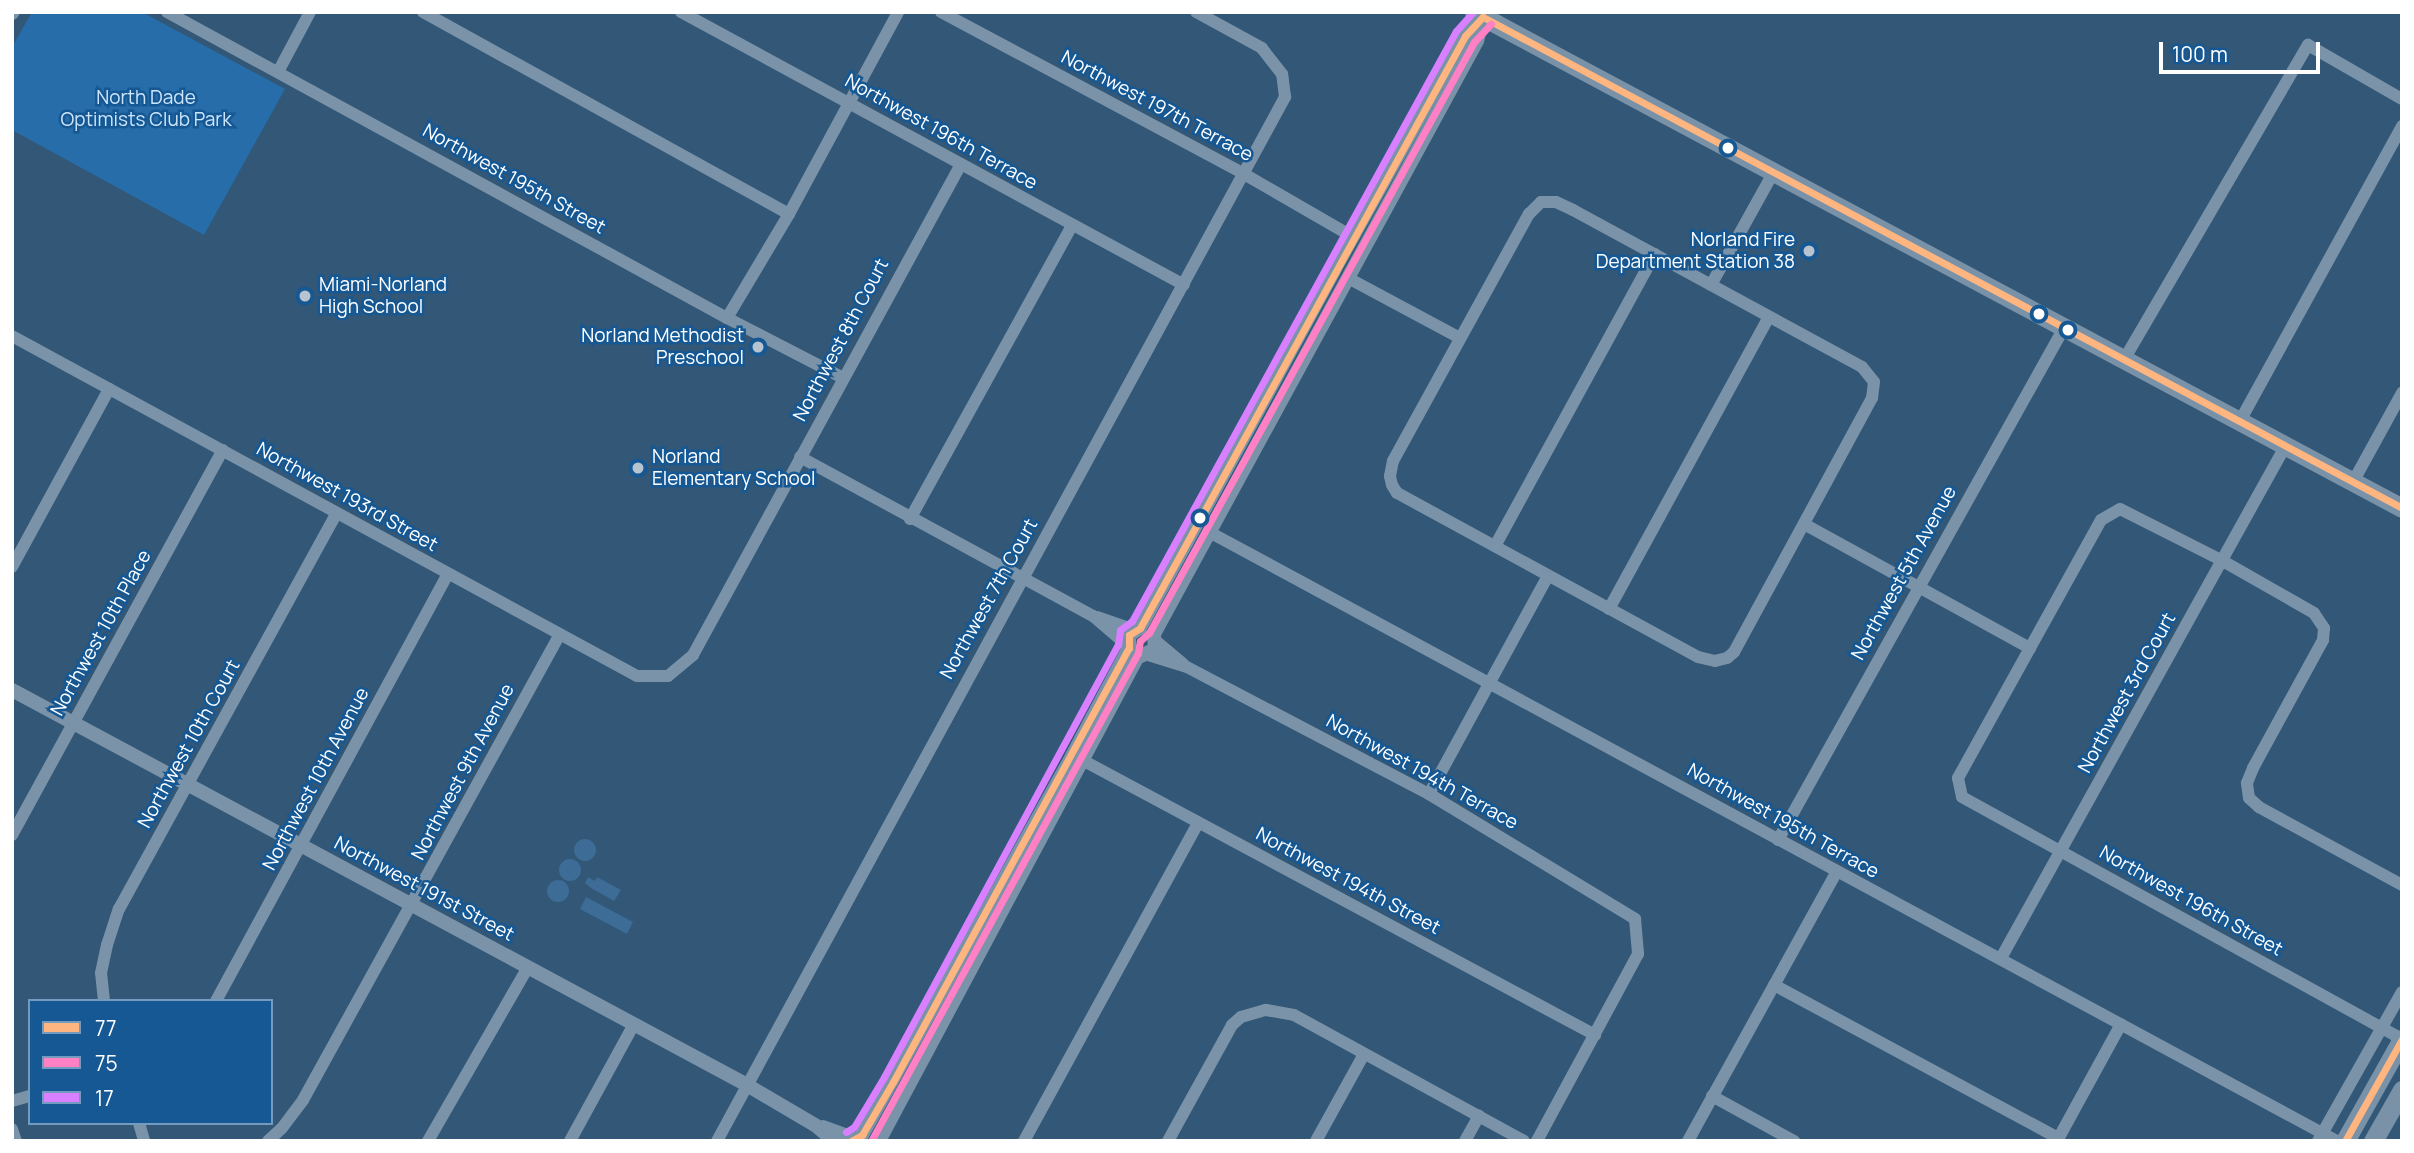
<!DOCTYPE html>
<html>
<head>
<meta charset="utf-8">
<style>
	body { margin:0 }
	#map { position:relative; width:2414px; height:1153px; overflow:hidden; background:#325777; font-family:Manrope,sans-serif }
	div>[style] { position:absolute }
	.green>* { inset:0; background:#266da9 }
	.water>* { inset:0; background:#3d6c96 }
	.round { border-radius:50% }
	.minor>* { height:12px; margin:-6px; padding:0 6px; transform-origin:6px; border-radius:6px; background:#7a93a9 }
	.tertiary>* { height:14px; margin:-7px; padding:0 7px; transform-origin:7px; border-radius:7px; background:#7a93a9 }
	.primary>* { height:19px; margin:-9.5px; padding:0 9.5px; transform-origin:9.5px; border-radius:9.5px; background:#7992a8 }
	.bus-1>* { height:7px; margin:-3.5px; padding:0 3.5px; transform-origin:3.5px; border-radius:3.5px; background:#ffb580 }
	.bus-2>* { height:7px; margin:-3.5px; padding:0 3.5px; transform-origin:3.5px; border-radius:3.5px; background:#ff80c5 }
	.bus-3>* { height:7px; margin:-3.5px; padding:0 3.5px; transform-origin:3.5px; border-radius:3.5px; background:#d880ff }
	.dots>* { width:19px; height:19px; translate:-50% -50%; box-sizing:border-box; border:4px solid #155894; border-radius:50% }
	span { translate:-50% -50%; white-space:nowrap; text-align:center; line-height:1.15; -webkit-text-stroke:5px #155894; paint-order:stroke }
	.park-label { font-size:19px; color:#cce6fc }
	.street-label { font-size:19px; color:#fff }
	.poi-label { font-size:19px; color:#fff }
	.right { translate:-100% -50%; text-align:right }
	.left { translate:0 -50%; text-align:left }
	.frame { position:absolute; inset:0; border:14px solid #fff; pointer-events:none }
	.legend { position:absolute; left:28px; top:999px; width:245px; height:126px; box-sizing:border-box; background:#155894; border:2px solid #739bbf; margin:0; padding:9px 12px; list-style:none; font-size:21px; color:#fff }
	.legend li { display:flex; align-items:center; gap:14px; height:35px }
	.legend b { width:35px; border:2px solid #739bbf }
	.scale { position:absolute; left:2159px; top:42px; width:161px; height:32px; box-sizing:border-box; border:4px solid #fff; border-top:0; padding-left:9px; font-size:21px; line-height:24px; white-space:nowrap; color:#fff; -webkit-text-stroke:5px #155894; paint-order:stroke }
</style>
</head>
<body>
<div id="map">
	<div class="green">
		<div style="clip-path:polygon(32px 12px,142px 12px,285px 89px,204px 235px,12px 130px,12px 47px)"></div>
	</div>
	<div class="water">
		<div class="round" style="left:574px;top:839px;width:22px;height:22px"></div>
		<div class="round" style="left:559px;top:859px;width:22px;height:22px"></div>
		<div style="clip-path:polygon(588px 877px,595px 881px,597px 877px,621px 890px,614px 901px,591px 888px,585px 883px)"></div>
		<div class="round" style="left:547px;top:880px;width:22px;height:22px"></div>
		<div style="clip-path:polygon(586px 897px,633px 922px,627px 934px,580px 909px)"></div>
	</div>
	<div class="minor">
		<div style="left:167px;top:12px;width:638px;rotate:28.65deg"></div>
		<div style="left:727px;top:318px;width:131px;rotate:27.3deg"></div>
		<div style="left:423px;top:12px;width:418px;rotate:28.9deg"></div>
		<div style="left:681px;top:12px;width:572px;rotate:28.49deg"></div>
		<div style="left:941px;top:12px;width:344px;rotate:28.1deg"></div>
		<div style="left:1244px;top:174px;width:126px;rotate:30deg"></div>
		<div style="left:278px;top:72px;width:68px;rotate:-61.9deg"></div>
		<div style="left:1541px;top:202px;width:15px"></div>
		<div style="left:1556px;top:202px;width:19px;rotate:25deg"></div>
		<div style="left:1573px;top:210px;width:329px;rotate:28.5deg"></div>
		<div style="left:1862px;top:367px;width:19px;rotate:51deg"></div>
		<div style="left:1874px;top:382px;width:16px;rotate:97deg"></div>
		<div style="left:1872px;top:398px;width:289px;rotate:118.5deg"></div>
		<div style="left:1734px;top:652px;width:9px;rotate:139deg"></div>
		<div style="left:1727px;top:658px;width:12px;rotate:166deg"></div>
		<div style="left:1715px;top:661px;width:17px;rotate:-167deg"></div>
		<div style="left:1698px;top:657px;width:343px;rotate:-151.4deg"></div>
		<div style="left:1397px;top:493px;width:9px;rotate:-122deg"></div>
		<div style="left:1392px;top:485px;width:9px;rotate:-103deg"></div>
		<div style="left:1390px;top:476px;width:15px;rotate:-79deg"></div>
		<div style="left:1393px;top:461px;width:282px;rotate:-61.2deg"></div>
		<div style="left:1529px;top:214px;width:17px;rotate:-45deg"></div>
		<div style="left:1348px;top:278px;width:127px;rotate:28.2deg"></div>
		<div style="left:1711px;top:285px;width:128px;rotate:-61deg"></div>
		<div style="left:727px;top:318px;width:121px;rotate:-59.2deg"></div>
		<div style="left:789px;top:214px;width:230px;rotate:-61.6deg"></div>
		<div style="left:12px;top:336px;width:711px;rotate:28.55deg"></div>
		<div style="left:637px;top:676px;width:31px"></div>
		<div style="left:668px;top:676px;width:33px;rotate:-40deg"></div>
		<div style="left:693px;top:655px;width:559px;rotate:-61.37deg"></div>
		<div style="left:2125px;top:358px;width:363px;rotate:-59.7deg"></div>
		<div style="left:2308px;top:45px;width:108px;rotate:29.9deg"></div>
		<div style="left:2240px;top:421px;width:337px;rotate:-61.2deg"></div>
		<div style="left:800px;top:457px;width:333px;rotate:28.5deg"></div>
		<div style="left:1093px;top:616px;width:46px;rotate:40.6deg"></div>
		<div style="left:2353px;top:482px;width:102px;rotate:-61.2deg"></div>
		<div style="left:910px;top:519px;width:336px;rotate:-61.1deg"></div>
		<div style="left:1804px;top:524px;width:258px;rotate:28.8deg"></div>
		<div style="left:1211px;top:533px;width:1280px;rotate:28.37deg"></div>
		<div style="left:1495px;top:546px;width:333px;rotate:-61.3deg"></div>
		<div style="left:12px;top:567px;width:203px;rotate:-61.4deg"></div>
		<div style="left:1609px;top:609px;width:333px;rotate:-61.3deg"></div>
		<div style="left:1097px;top:617px;width:39px;rotate:19deg"></div>
		<div style="left:1156px;top:641px;width:35px;rotate:40deg"></div>
		<div style="left:1148px;top:655px;width:39px;rotate:17deg"></div>
		<div style="left:1185px;top:666px;width:276px;rotate:27.7deg"></div>
		<div style="left:1429px;top:794px;width:241px;rotate:31.2deg"></div>
		<div style="left:1635px;top:919px;width:35px;rotate:85deg"></div>
		<div style="left:1638px;top:954px;width:213px;rotate:118.4deg"></div>
		<div style="left:1084px;top:761px;width:580px;rotate:28.2deg"></div>
		<div style="left:1429px;top:794px;width:248px;rotate:-61.4deg"></div>
		<div style="left:12px;top:835px;width:439px;rotate:-61.3deg"></div>
		<div style="left:1778px;top:840px;width:589px;rotate:-60.82deg"></div>
		<div style="left:2402px;top:885px;width:163px;rotate:-151.4deg"></div>
		<div style="left:2259px;top:807px;width:13px;rotate:-138deg"></div>
		<div style="left:2249px;top:798px;width:15px;rotate:-98deg"></div>
		<div style="left:2247px;top:783px;width:16px;rotate:-68deg"></div>
		<div style="left:2253px;top:768px;width:146px;rotate:-61.3deg"></div>
		<div style="left:2323px;top:640px;width:12px;rotate:-85deg"></div>
		<div style="left:2324px;top:628px;width:18px;rotate:-124deg"></div>
		<div style="left:2314px;top:613px;width:105px;rotate:-150.3deg"></div>
		<div style="left:2223px;top:561px;width:115px;rotate:-153.2deg"></div>
		<div style="left:2120px;top:509px;width:22px;rotate:150deg"></div>
		<div style="left:2101px;top:520px;width:295px;rotate:119deg"></div>
		<div style="left:1958px;top:778px;width:19px;rotate:78deg"></div>
		<div style="left:1962px;top:797px;width:502px;rotate:28.81deg"></div>
		<div style="left:2001px;top:958px;width:587px;rotate:-60.95deg"></div>
		<div style="left:1774px;top:985px;width:323px;rotate:28.3deg"></div>
		<div style="left:104px;top:1001px;width:28px;rotate:-96deg"></div>
		<div style="left:101px;top:973px;width:29px;rotate:-78deg"></div>
		<div style="left:107px;top:945px;width:38px;rotate:-72deg"></div>
		<div style="left:119px;top:909px;width:452px;rotate:-61.2deg"></div>
		<div style="left:216px;top:1001px;width:486px;rotate:-61.5deg"></div>
		<div style="left:1712px;top:1096px;width:94px;rotate:28.8deg"></div>
		<div style="left:12px;top:1101px;width:19px;rotate:-16deg"></div>
		<div style="left:139px;top:1123px;width:19px;rotate:74deg"></div>
		<div style="left:12px;top:1129px;width:13px;rotate:72deg"></div>
		<div style="left:268px;top:1141px;width:19px;rotate:-43deg"></div>
		<div style="left:282px;top:1128px;width:35px;rotate:-53deg"></div>
		<div style="left:303px;top:1100px;width:532px;rotate:-61.12deg"></div>
		<div style="left:428px;top:1141px;width:201px;rotate:-60.1deg"></div>
		<div style="left:570px;top:1141px;width:133px;rotate:-61.3deg"></div>
		<div style="left:717px;top:1141px;width:1189px;rotate:-61.45deg"></div>
		<div style="left:1285px;top:97px;width:23px;rotate:-97deg"></div>
		<div style="left:1282px;top:74px;width:33px;rotate:-128deg"></div>
		<div style="left:1262px;top:48px;width:75px;rotate:-151.4deg"></div>
		<div style="left:1024px;top:1141px;width:362px;rotate:-61.3deg"></div>
		<div style="left:1168px;top:1141px;width:132px;rotate:-61.1deg"></div>
		<div style="left:1232px;top:1025px;width:12px;rotate:-42deg"></div>
		<div style="left:1241px;top:1017px;width:26px;rotate:-16deg"></div>
		<div style="left:1266px;top:1010px;width:28px;rotate:10deg"></div>
		<div style="left:1294px;top:1015px;width:262px;rotate:28.7deg"></div>
		<div style="left:1316px;top:1141px;width:99px;rotate:-61.1deg"></div>
		<div style="left:1465px;top:1141px;width:29px;rotate:-61deg"></div>
		<div style="left:1688px;top:1141px;width:306px;rotate:-61.1deg"></div>
		<div style="left:2057px;top:1141px;width:133px;rotate:-61.3deg"></div>
		<div style="left:2318px;top:1141px;width:171px;rotate:-60.6deg"></div>
	</div>
	<div class="tertiary">
		<div style="left:12px;top:13px;width:1px;rotate:-45deg"></div>
		<div style="left:1129px;top:648px;width:14px;rotate:34deg"></div>
		<div style="left:1141px;top:656px;width:16px;rotate:-27deg"></div>
		<div style="left:1155px;top:649px;width:15px;rotate:-94deg"></div>
		<div style="left:1154px;top:634px;width:675px;rotate:-61.42deg"></div>
		<div style="left:1477px;top:41px;width:24px;rotate:-75deg"></div>
		<div style="left:12px;top:690px;width:834px;rotate:28.25deg"></div>
		<div style="left:747px;top:1085px;width:79px;rotate:30.5deg"></div>
		<div style="left:815px;top:1125px;width:25px;rotate:40deg"></div>
		<div style="left:823px;top:1127px;width:33px;rotate:20deg"></div>
		<div style="left:862px;top:1135px;width:433px;rotate:-61deg"></div>
		<div style="left:1072px;top:756px;width:122px;rotate:-62.2deg"></div>
		<div style="left:1129px;top:648px;width:13px;rotate:-90deg"></div>
		<div style="left:1129px;top:635px;width:13px;rotate:-32deg"></div>
		<div style="left:1140px;top:628px;width:405px;rotate:-61.5deg"></div>
		<div style="left:1333px;top:272px;width:270px;rotate:-60.8deg"></div>
		<div style="left:1465px;top:36px;width:26px;rotate:-47deg"></div>
		<div style="left:879px;top:1141px;width:550px;rotate:-61.9deg"></div>
	</div>
	<div class="primary">
		<div style="left:1474px;top:12px;width:1052px;rotate:28.12deg"></div>
		<div style="left:2345px;top:1141px;width:117px;rotate:-60.8deg"></div>
		<div style="left:2373px;top:1141px;width:59px;rotate:-60.4deg"></div>
	</div>
	<div class="bus-1">
		<div style="left:1483px;top:17px;width:1042px;rotate:28.11deg"></div>
		<div style="left:851px;top:1141px;width:13px;rotate:-29deg"></div>
		<div style="left:862px;top:1135px;width:61px;rotate:-59.7deg"></div>
		<div style="left:893px;top:1082px;width:494px;rotate:-61.5deg"></div>
		<div style="left:1129px;top:648px;width:13px;rotate:-90deg"></div>
		<div style="left:1129px;top:635px;width:13px;rotate:-32deg"></div>
		<div style="left:1140px;top:628px;width:675px;rotate:-61.23deg"></div>
		<div style="left:1465px;top:36px;width:26px;rotate:-47deg"></div>
		<div style="left:2345px;top:1141px;width:117px;rotate:-60.8deg"></div>
	</div>
	<div class="bus-2">
		<div style="left:871px;top:1141px;width:556px;rotate:-61.32deg"></div>
		<div style="left:1138px;top:653px;width:12px;rotate:-81deg"></div>
		<div style="left:1140px;top:641px;width:12px;rotate:-42deg"></div>
		<div style="left:1149px;top:633px;width:674px;rotate:-61.19deg"></div>
		<div style="left:1474px;top:42px;width:25px;rotate:-47deg"></div>
	</div>
	<div class="bus-3">
		<div style="left:846px;top:1132px;width:9px;rotate:-32deg"></div>
		<div style="left:854px;top:1127px;width:58px;rotate:-59deg"></div>
		<div style="left:884px;top:1077px;width:491px;rotate:-61.6deg"></div>
		<div style="left:1118px;top:645px;width:15px;rotate:-82deg"></div>
		<div style="left:1120px;top:630px;width:15px;rotate:-37deg"></div>
		<div style="left:1132px;top:621px;width:673px;rotate:-61.23deg"></div>
		<div style="left:1456px;top:31px;width:25px;rotate:-48deg"></div>
	</div>
	<div class="dots">
		<div style="left:1728px;top:148px;background:#fff"></div>
		<div style="left:1809px;top:251px;background:#b7c4cf"></div>
		<div style="left:305px;top:296px;background:#b7c4cf"></div>
		<div style="left:2039px;top:314px;background:#fff"></div>
		<div style="left:2068px;top:330px;background:#fff"></div>
		<div style="left:758px;top:347px;background:#b7c4cf"></div>
		<div style="left:638px;top:468px;background:#b7c4cf"></div>
		<div style="left:1200px;top:518px;background:#fff"></div>
	</div>
	<div class="park-label">
		<span style="left:146px;top:109px">North Dade<br>Optimists Club Park</span>
	</div>
	<div class="street-label">
		<span style="left:1157px;top:106px;rotate:28deg">Northwest 197th Terrace</span>
		<span style="left:941px;top:132px;rotate:29deg">Northwest 196th Terrace</span>
		<span style="left:514px;top:179px;rotate:29deg">Northwest 195th Street</span>
		<span style="left:841px;top:340px;rotate:-62deg">Northwest 8th Court</span>
		<span style="left:347px;top:497px;rotate:29deg">Northwest 193rd Street</span>
		<span style="left:1904px;top:573px;rotate:-61deg">Northwest 5th Avenue</span>
		<span style="left:989px;top:599px;rotate:-61deg">Northwest 7th Court</span>
		<span style="left:101px;top:633px;rotate:-61deg">Northwest 10th Place</span>
		<span style="left:2127px;top:693px;rotate:-61deg">Northwest 3rd Court</span>
		<span style="left:189px;top:744px;rotate:-61deg">Northwest 10th Court</span>
		<span style="left:463px;top:772px;rotate:-62deg">Northwest 9th Avenue</span>
		<span style="left:1422px;top:772px;rotate:29deg">Northwest 194th Terrace</span>
		<span style="left:316px;top:779px;rotate:-62deg">Northwest 10th Avenue</span>
		<span style="left:1783px;top:821px;rotate:29deg">Northwest 195th Terrace</span>
		<span style="left:1348px;top:881px;rotate:28deg">Northwest 194th Street</span>
		<span style="left:424px;top:889px;rotate:28deg">Northwest 191st Street</span>
		<span style="left:2191px;top:901px;rotate:29deg">Northwest 196th Street</span>
	</div>
	<div class="poi-label">
		<span class="right" style="left:1795px;top:251px">Norland Fire<br>Department Station 38</span>
		<span class="left" style="left:319px;top:296px">Miami-Norland<br>High School</span>
		<span class="right" style="left:744px;top:347px">Norland Methodist<br>Preschool</span>
		<span class="left" style="left:652px;top:468px">Norland<br>Elementary School</span>
	</div>
	<div class="frame"></div>
	<ul class="legend">
	<li><b style="height:9px;background:#ffb580"></b>77</li>
	<li><b style="height:9px;background:#ff80c5"></b>75</li>
	<li><b style="height:9px;background:#d880ff"></b>17</li>
	</ul>
	<div class="scale">100 m</div>
</div>
</body>
</html>
